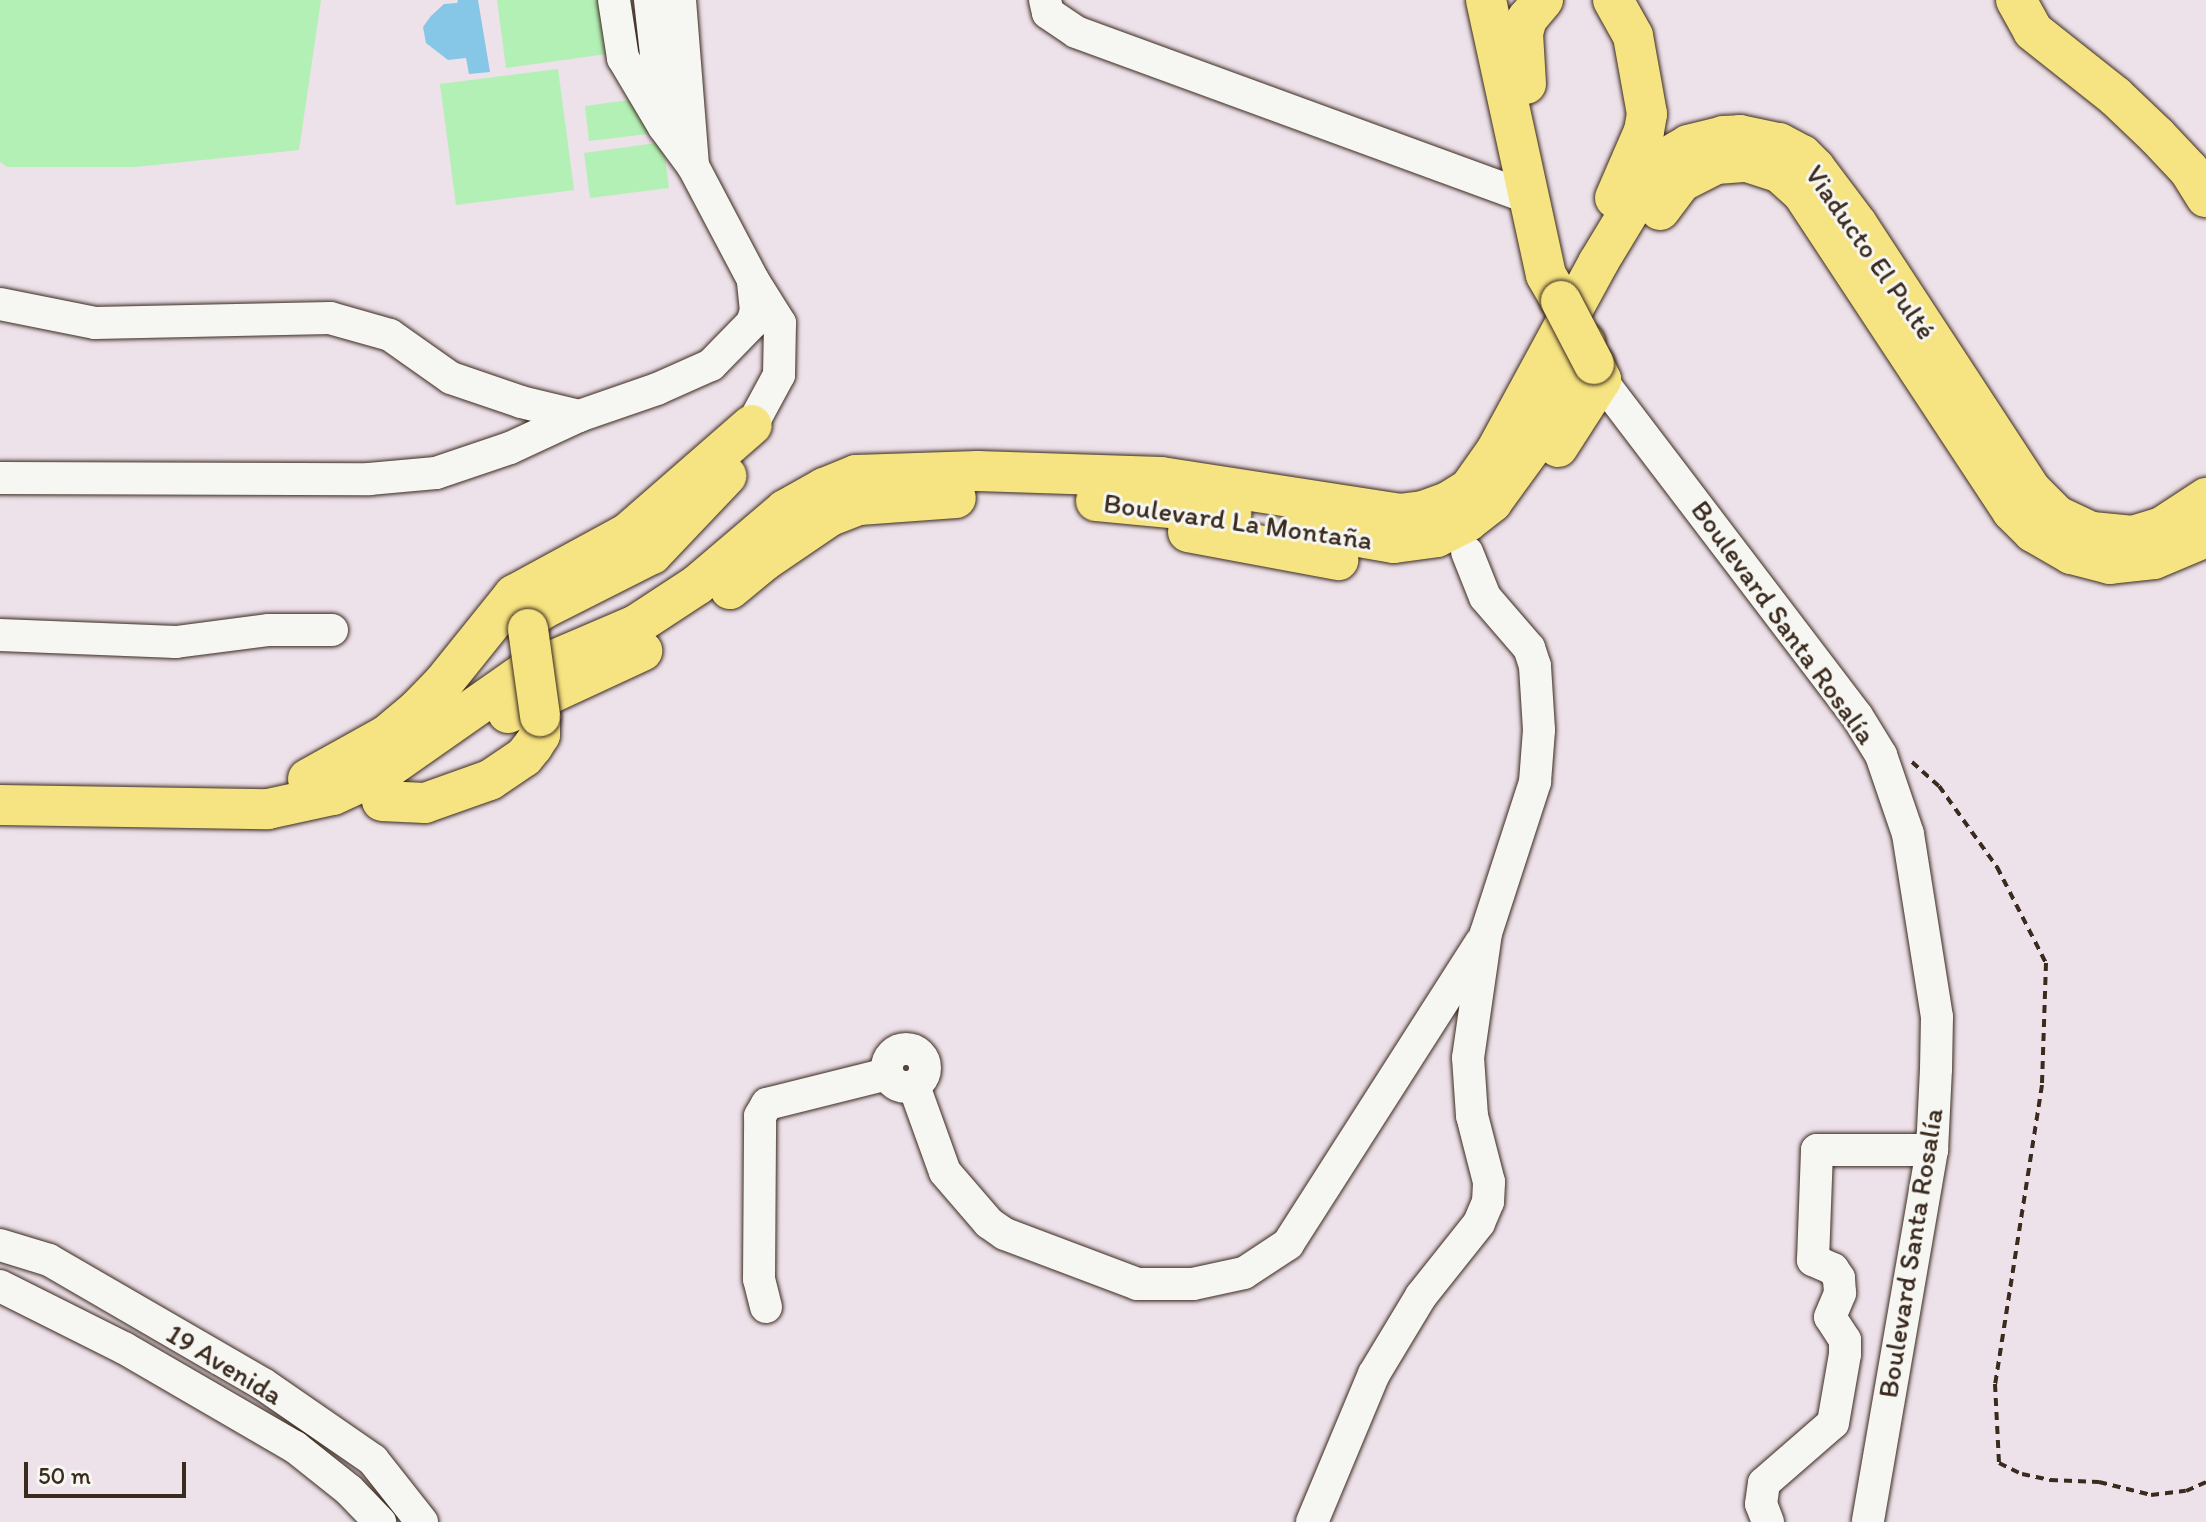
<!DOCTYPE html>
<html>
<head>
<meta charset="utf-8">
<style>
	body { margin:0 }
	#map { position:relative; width:2206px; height:1522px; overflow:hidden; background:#ede1ea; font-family:Itim,sans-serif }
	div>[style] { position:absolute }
	.green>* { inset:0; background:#b3f0b5 }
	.water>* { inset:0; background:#86c6e6 }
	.path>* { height:4px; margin-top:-2px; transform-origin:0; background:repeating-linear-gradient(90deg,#3b2a1e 0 8px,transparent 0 14px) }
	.roads { filter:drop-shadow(0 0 2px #3b2a1e) drop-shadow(0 0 2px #3b2a1e) }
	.minor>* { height:32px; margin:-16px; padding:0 16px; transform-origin:16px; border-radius:16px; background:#f6f6f2 }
	.minor>.ring { margin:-16px; padding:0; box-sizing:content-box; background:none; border:32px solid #f6f6f2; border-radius:50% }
	.major>* { height:40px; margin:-20px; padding:0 20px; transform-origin:20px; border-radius:20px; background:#f6e381 }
	.bridges { filter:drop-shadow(0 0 2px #3b2a1e) drop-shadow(0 0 2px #3b2a1e) }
	.major-bridge>* { height:40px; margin:-20px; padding:0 20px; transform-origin:20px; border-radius:20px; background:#f6e381 }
	span { translate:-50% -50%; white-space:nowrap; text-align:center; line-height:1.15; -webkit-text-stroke:6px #f6f6f2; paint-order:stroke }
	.street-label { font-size:28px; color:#3b2a1e }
	.scale { position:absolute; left:24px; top:1462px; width:162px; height:36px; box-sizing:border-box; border:4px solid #3b2a1e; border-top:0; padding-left:10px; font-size:24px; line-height:28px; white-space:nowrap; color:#3b2a1e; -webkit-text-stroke:6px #f6f6f2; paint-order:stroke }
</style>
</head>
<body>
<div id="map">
	<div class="green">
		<div style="clip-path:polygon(0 0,321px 0,299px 150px,135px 167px,7px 167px,0 162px)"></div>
		<div style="clip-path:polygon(497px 0,614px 0,621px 52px,506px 68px)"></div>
		<div style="clip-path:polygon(558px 69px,574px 190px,456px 205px,440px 84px)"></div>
		<div style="clip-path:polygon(643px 98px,648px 134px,589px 141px,585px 106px)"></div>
		<div style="clip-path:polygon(663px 142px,669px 188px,590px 198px,584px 153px)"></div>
	</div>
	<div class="water">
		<div style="clip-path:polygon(458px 0,478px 0,490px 72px,469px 74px,466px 58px,448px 60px,426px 43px,423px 27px,431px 16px,444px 4px,457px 3px)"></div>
	</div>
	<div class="path">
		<div style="left:1912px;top:762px;width:36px;rotate:42deg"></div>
		<div style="left:1939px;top:786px;width:100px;rotate:54.4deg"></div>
		<div style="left:1997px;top:867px;width:108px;rotate:63deg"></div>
		<div style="left:2046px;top:963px;width:122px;rotate:91.9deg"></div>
		<div style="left:2042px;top:1085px;width:303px;rotate:98.9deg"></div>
		<div style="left:1995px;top:1384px;width:79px;rotate:87.1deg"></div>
		<div style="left:1999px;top:1463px;width:25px;rotate:26deg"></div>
		<div style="left:2022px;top:1474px;width:29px;rotate:12deg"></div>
		<div style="left:2050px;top:1480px;width:49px;rotate:2.3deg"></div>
		<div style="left:2099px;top:1482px;width:54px;rotate:14deg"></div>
		<div style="left:2151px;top:1495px;width:35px;rotate:-7deg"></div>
		<div style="left:2186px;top:1491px;width:22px;rotate:-24deg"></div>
	</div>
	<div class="roads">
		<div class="minor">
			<div style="left:614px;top:0;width:59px;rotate:81.2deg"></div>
			<div style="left:623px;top:58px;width:80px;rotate:59.3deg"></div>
			<div style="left:664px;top:127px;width:49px;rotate:53.4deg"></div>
			<div style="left:650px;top:0;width:63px;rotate:83.7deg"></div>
			<div style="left:657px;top:63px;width:61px;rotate:68.9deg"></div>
			<div style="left:680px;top:0;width:167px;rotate:85.5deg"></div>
			<div style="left:693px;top:166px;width:129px;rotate:62.2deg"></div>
			<div style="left:753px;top:280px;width:51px;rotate:57.9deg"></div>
			<div style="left:780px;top:323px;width:52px;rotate:91.1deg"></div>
			<div style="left:779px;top:375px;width:57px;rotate:118.4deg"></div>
			<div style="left:1045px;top:0;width:13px;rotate:77deg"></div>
			<div style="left:1048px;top:13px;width:34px;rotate:34deg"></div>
			<div style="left:1076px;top:32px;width:480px;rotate:20.1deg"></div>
			<div style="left:0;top:304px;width:97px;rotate:11.3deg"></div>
			<div style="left:95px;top:323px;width:235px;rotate:-1.2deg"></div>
			<div style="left:330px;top:318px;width:62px;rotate:15.8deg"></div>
			<div style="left:390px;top:335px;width:75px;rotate:35.2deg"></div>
			<div style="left:451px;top:378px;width:74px;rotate:18.9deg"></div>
			<div style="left:521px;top:402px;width:60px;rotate:13.6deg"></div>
			<div style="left:1601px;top:380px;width:422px;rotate:52.7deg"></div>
			<div style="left:1857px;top:716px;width:46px;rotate:58.4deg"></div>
			<div style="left:1881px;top:755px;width:83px;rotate:71.1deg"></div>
			<div style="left:1908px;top:834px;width:185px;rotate:81deg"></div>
			<div style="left:1937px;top:1017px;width:52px;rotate:91.1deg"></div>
			<div style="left:1936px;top:1069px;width:81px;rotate:92.8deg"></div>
			<div style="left:1932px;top:1150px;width:377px;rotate:99.8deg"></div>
			<div style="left:0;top:478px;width:369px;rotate:0.2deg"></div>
			<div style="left:369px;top:479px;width:67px;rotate:-5.1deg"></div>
			<div style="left:436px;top:473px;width:78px;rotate:-18.7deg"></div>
			<div style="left:510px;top:448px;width:76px;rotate:-24.9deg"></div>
			<div style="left:579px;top:416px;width:83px;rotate:-19.1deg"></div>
			<div style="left:657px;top:389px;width:59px;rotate:-24deg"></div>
			<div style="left:711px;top:365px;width:59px;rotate:-45.7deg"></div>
			<div style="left:752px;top:323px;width:13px;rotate:-72deg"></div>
			<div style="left:756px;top:311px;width:31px;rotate:-96deg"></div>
			<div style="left:0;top:635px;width:176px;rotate:2.3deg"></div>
			<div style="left:176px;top:642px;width:94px;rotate:-7.4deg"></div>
			<div style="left:269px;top:630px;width:63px"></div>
			<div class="ring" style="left:887px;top:1049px;width:6px;height:6px"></div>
			<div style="left:914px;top:1086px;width:91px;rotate:70.2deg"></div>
			<div style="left:945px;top:1172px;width:67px;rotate:49.2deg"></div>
			<div style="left:989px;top:1223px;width:19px;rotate:35deg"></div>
			<div style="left:1005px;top:1234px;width:141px;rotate:20.7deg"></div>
			<div style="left:1137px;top:1284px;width:56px"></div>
			<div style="left:1193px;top:1284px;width:52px;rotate:-12.2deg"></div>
			<div style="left:1244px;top:1273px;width:53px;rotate:-33.4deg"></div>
			<div style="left:1288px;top:1244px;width:358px;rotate:-57.4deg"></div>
			<div style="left:0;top:1245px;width:51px;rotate:17deg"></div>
			<div style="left:49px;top:1260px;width:247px;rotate:30.1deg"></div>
			<div style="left:263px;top:1384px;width:134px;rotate:34.6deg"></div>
			<div style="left:373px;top:1460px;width:79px;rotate:51.7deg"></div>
			<div style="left:0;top:1286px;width:139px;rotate:26.6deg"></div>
			<div style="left:124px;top:1348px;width:198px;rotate:30.1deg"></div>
			<div style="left:295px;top:1447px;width:69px;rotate:38.5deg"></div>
			<div style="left:349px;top:1490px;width:45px;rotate:45.9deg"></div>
			<div style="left:766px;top:1307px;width:29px;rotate:-104deg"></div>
			<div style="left:759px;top:1279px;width:163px;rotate:-89.6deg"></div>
			<div style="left:760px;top:1116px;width:14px;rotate:-60deg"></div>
			<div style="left:767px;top:1104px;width:124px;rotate:-14deg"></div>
			<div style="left:1312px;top:1522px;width:160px;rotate:-67.3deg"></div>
			<div style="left:1374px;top:1374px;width:91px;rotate:-58.9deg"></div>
			<div style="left:1421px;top:1296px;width:93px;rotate:-51.5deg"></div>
			<div style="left:1479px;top:1223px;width:23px;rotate:-67deg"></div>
			<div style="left:1488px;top:1202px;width:20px;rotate:-87deg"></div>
			<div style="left:1489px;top:1182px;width:68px;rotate:-104.4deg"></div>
			<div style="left:1472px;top:1116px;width:58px;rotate:-93.9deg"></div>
			<div style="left:1468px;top:1058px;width:126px;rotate:-81.8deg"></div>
			<div style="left:1486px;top:933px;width:159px;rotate:-72deg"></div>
			<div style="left:1535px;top:782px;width:52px;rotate:-85.6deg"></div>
			<div style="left:1539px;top:730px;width:64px;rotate:-93.6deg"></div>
			<div style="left:1535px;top:666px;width:19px;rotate:-108deg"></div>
			<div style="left:1529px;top:648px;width:67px;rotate:-130.8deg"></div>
			<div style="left:1485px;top:597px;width:48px;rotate:-111.8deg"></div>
			<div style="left:1768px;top:1522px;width:19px;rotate:-111deg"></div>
			<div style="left:1761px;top:1504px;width:21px;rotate:-82deg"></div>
			<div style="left:1764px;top:1483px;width:91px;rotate:-41deg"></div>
			<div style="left:1833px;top:1423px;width:70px;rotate:-80.1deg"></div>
			<div style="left:1845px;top:1354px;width:14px;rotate:-90deg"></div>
			<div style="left:1845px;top:1340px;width:27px;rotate:-123deg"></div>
			<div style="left:1830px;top:1317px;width:26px;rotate:-67deg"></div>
			<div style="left:1840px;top:1293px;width:15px;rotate:-94deg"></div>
			<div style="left:1839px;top:1278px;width:11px;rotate:-124deg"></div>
			<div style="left:1833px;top:1269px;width:22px;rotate:-156deg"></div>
			<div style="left:1813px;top:1260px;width:110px;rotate:-87.9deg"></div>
			<div style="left:1817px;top:1150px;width:115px"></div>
		</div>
		<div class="major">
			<div style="left:1486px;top:0;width:281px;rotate:77.7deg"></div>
			<div style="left:1546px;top:275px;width:30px;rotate:60deg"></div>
			<div style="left:1613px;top:0;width:41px;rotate:60.9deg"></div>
			<div style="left:1633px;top:36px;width:79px;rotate:79.8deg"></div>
			<div style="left:1647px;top:114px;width:17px;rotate:100deg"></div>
			<div style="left:1644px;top:131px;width:73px;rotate:113.4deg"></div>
			<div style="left:2016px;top:0;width:35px;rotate:61deg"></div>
			<div style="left:2033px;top:31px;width:105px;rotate:38.4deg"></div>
			<div style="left:2115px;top:96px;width:58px;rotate:43.6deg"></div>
			<div style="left:2157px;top:136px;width:47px;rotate:46.7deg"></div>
			<div style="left:2189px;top:170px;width:32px;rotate:58deg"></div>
			<div style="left:1526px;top:84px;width:51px;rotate:-93.4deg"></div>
			<div style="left:1523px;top:33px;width:15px;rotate:-74deg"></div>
			<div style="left:1527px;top:19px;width:25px;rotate:-50deg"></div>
			<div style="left:1660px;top:210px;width:35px;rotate:-53deg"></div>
			<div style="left:1681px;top:182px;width:39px;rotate:-27deg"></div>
			<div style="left:1716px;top:164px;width:31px;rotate:-4deg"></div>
			<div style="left:1747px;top:162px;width:35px;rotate:18deg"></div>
			<div style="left:1780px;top:173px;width:31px;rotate:42deg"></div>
			<div style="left:1803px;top:194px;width:380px;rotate:56.6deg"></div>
			<div style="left:2012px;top:511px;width:30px;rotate:45deg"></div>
			<div style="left:2033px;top:532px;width:44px;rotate:30.1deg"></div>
			<div style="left:2071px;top:554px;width:40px;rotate:14.4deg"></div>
			<div style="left:2110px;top:564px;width:44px;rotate:-6.5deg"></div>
			<div style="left:2154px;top:559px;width:56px;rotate:-22.9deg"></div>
			<div style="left:1558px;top:447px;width:80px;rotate:-57.3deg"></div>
			<div style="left:1601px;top:380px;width:17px;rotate:-114deg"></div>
			<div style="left:1096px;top:501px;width:136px;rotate:5.5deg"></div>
			<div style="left:1302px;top:527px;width:93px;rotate:9.9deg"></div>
			<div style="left:1394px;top:543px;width:43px;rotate:-7.9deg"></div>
			<div style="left:1437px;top:537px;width:35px;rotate:-27deg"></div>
			<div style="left:1468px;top:521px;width:31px;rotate:-38deg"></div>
			<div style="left:1492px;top:502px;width:68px;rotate:-54deg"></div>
			<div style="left:1532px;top:447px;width:117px;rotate:-63deg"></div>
			<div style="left:1188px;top:532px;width:153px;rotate:10.6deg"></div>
			<div style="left:730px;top:589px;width:44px;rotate:-39.5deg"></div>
			<div style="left:764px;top:561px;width:80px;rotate:-34.3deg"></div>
			<div style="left:830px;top:516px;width:31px;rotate:-21deg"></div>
			<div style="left:859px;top:505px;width:97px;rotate:-4.1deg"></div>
			<div style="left:528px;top:629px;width:11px;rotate:-80deg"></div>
			<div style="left:530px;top:618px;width:16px;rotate:-35deg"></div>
			<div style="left:543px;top:609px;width:122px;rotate:-26.8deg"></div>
			<div style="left:652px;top:554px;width:108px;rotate:-46.5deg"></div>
			<div style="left:508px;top:713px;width:148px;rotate:-24.8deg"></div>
			<div style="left:308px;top:779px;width:90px;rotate:-29.1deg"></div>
			<div style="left:387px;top:735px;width:40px;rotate:-40deg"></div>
			<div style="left:418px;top:709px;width:37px;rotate:-46deg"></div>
			<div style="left:444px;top:682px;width:112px;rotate:-51.2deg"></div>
			<div style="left:514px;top:595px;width:130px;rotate:-28.5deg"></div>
			<div style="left:628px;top:533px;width:164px;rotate:-41.1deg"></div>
			<div style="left:382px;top:801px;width:43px;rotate:2.7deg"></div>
			<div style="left:425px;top:803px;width:69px;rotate:-19.5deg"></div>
			<div style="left:490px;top:780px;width:41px;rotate:-34.1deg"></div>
			<div style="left:524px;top:757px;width:14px;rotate:-51deg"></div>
			<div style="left:533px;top:746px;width:13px;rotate:-58deg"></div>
			<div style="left:540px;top:735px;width:19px;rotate:-90deg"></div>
			<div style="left:0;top:805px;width:268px;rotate:0.9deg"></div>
			<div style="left:268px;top:809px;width:66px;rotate:-12.2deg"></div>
			<div style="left:333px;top:795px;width:53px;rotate:-24.6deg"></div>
			<div style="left:381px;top:773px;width:174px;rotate:-35deg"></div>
			<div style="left:524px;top:673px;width:122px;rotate:-23.2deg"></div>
			<div style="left:636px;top:625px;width:73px;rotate:-33.3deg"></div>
			<div style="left:697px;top:585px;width:116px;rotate:-40.4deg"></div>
			<div style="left:785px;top:510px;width:45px;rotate:-29.4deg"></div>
			<div style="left:824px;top:488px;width:35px;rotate:-22deg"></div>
			<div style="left:856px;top:475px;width:122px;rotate:-1.9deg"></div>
			<div style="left:978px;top:471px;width:183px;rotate:1.9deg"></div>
			<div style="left:1161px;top:477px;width:241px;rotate:8.8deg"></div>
			<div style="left:1399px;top:514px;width:24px;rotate:-7deg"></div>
			<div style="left:1423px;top:511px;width:27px;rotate:-20deg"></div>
			<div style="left:1448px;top:502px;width:25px;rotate:-32deg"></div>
			<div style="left:1469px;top:489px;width:47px;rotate:-54.6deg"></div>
			<div style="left:1496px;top:451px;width:214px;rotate:-61.5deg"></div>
			<div style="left:1598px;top:263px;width:100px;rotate:-58.8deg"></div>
			<div style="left:1650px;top:177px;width:30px;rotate:-46deg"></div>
			<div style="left:1671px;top:155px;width:20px;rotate:-30deg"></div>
			<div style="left:1688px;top:145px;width:36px;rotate:-14deg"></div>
			<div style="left:1723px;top:136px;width:17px;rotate:-3deg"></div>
			<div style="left:1740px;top:135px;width:40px;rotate:12deg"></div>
			<div style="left:1779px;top:143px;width:26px;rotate:28deg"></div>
			<div style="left:1802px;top:155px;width:18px;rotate:45deg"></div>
			<div style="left:1815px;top:168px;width:70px;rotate:53.1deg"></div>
			<div style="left:1857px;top:224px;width:319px;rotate:56.8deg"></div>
			<div style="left:2032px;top:491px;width:35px;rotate:45deg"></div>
			<div style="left:2057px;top:516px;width:38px;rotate:25deg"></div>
			<div style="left:2092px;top:532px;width:41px;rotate:5.6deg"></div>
			<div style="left:2133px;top:536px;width:30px;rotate:-17deg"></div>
			<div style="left:2162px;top:527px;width:53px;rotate:-33.4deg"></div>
		</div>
	</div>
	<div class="bridges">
		<div class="major-bridge">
			<div style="left:1561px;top:301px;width:71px;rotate:62.4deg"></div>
			<div style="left:528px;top:629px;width:88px;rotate:82.1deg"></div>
		</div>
	</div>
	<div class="street-label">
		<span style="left:1871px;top:252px;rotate:55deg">Viaducto El Pulté</span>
		<span style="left:1238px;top:521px;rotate:8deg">Boulevard La Montaña</span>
		<span style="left:1784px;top:622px;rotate:54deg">Boulevard Santa Rosalía</span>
		<span style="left:1910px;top:1253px;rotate:-81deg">Boulevard Santa Rosalía</span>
		<span style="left:225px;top:1364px;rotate:31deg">19 Avenida</span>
	</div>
	<div class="scale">50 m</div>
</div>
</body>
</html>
